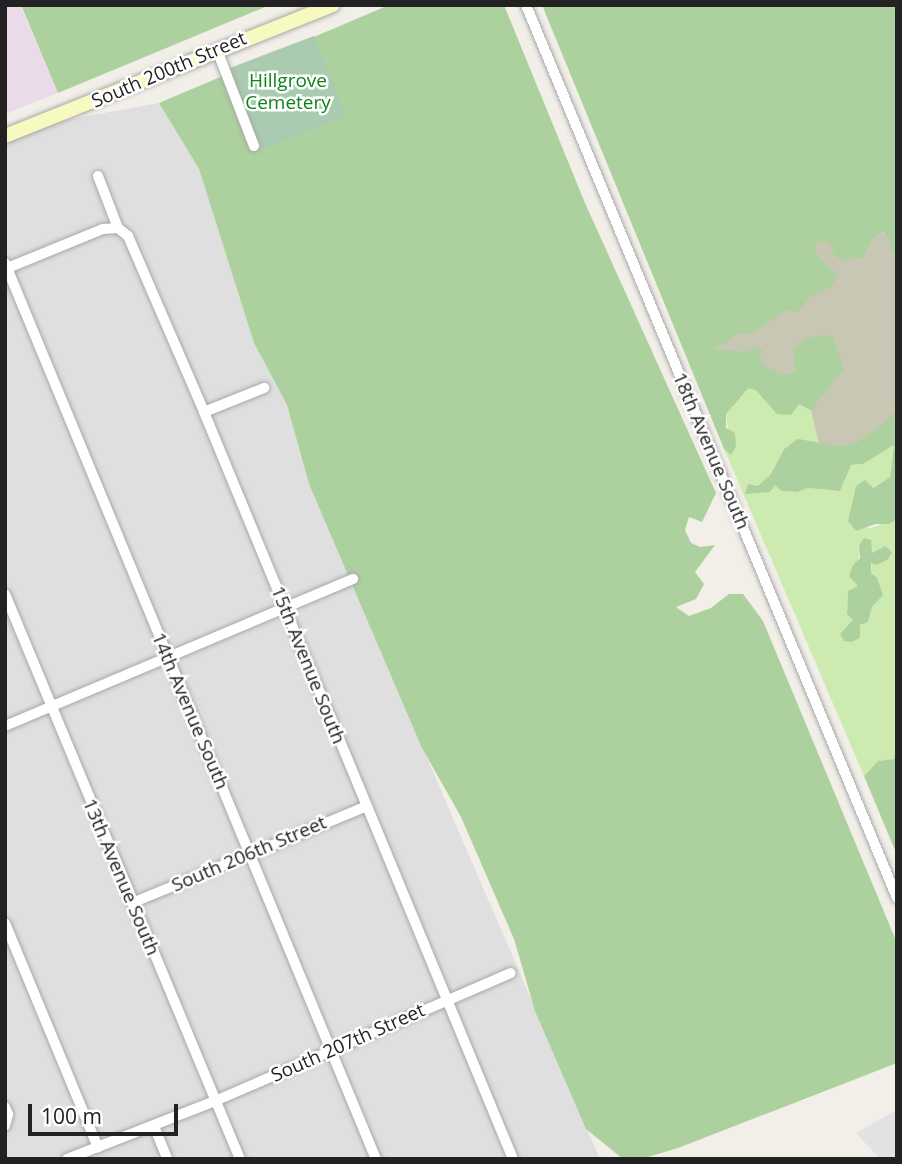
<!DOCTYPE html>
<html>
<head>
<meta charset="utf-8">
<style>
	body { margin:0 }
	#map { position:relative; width:902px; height:1164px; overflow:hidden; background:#f2efe9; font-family:"Open Sans",sans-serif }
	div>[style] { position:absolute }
	.residential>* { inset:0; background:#e0dfdf }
	.industrial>* { inset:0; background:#ebdbe8 }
	.construction>* { inset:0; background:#c7c7b4 }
	.grass>* { inset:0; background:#cdebb0 }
	.forest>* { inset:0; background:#add19e }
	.cemetery>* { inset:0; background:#aacbaf }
	.parking>* { inset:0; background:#e2e2e2 }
	.roads { filter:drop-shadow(0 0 2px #a9a9a9) drop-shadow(0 0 2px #a9a9a9) }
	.street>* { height:10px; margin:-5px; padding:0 5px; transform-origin:5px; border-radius:5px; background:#fff }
	.secondary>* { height:14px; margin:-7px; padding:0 7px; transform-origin:7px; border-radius:7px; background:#f7fabf }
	span { translate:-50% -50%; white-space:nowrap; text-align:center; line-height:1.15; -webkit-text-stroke:5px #fff; paint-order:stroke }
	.street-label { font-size:19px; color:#222 }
	.park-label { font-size:19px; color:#0c8416 }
	.frame { position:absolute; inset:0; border:7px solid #222; pointer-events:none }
	.scale { position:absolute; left:28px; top:1104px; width:150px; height:32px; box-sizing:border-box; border:4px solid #222; border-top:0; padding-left:9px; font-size:21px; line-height:24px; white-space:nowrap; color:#222; -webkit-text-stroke:5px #fff; paint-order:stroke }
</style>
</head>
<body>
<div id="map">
	<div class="residential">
		<div style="clip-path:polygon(159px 103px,199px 169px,254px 343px,287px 405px,309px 484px,600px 1159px,5px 1159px,5px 131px)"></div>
	</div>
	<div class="industrial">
		<div style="clip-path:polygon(5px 5px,20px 5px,58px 93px,5px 114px)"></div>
	</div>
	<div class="construction">
		<div style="clip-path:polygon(712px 68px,842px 250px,897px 227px,897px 437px,812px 457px,740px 421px,615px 121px)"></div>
	</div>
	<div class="grass">
		<div style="clip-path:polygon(evenodd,748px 388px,756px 390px,777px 414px,799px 404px,811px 410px,819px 444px,798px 439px,784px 449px,771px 474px,758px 486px,750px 484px,761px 494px,775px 485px,781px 491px,797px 492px,808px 488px,839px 491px,850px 465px,863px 464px,894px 445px,890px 477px,872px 488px,868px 529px,897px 519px,897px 755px,894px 759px,878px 761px,864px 776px,724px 449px,731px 454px,726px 414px,748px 388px,859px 546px,872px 553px,871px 573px,882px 595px,872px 607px,868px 622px,860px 625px,847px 614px,848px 591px,858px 587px,859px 546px)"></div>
	</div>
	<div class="forest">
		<div style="clip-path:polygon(21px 5px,270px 5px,58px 93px)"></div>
		<div style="clip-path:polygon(389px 5px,504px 5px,585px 203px,716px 493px,702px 522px,689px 517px,685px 530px,691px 543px,700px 547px,715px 545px,695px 572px,704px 584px,696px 599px,676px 607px,689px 616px,711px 608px,729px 594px,743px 594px,763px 621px,897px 943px,897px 1063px,678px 1148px,641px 1159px,623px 1159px,586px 1129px,535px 1011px,514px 939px,461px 817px,422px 748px,309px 484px,287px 405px,254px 343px,199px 169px,159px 103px)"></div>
		<div style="clip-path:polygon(542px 5px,897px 5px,897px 259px,891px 250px,890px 239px,884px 232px,873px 238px,862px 258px,841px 260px,834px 255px,830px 243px,820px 241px,814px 247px,818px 256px,838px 277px,829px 288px,811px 296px,798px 312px,787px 310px,751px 334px,737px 333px,728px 342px,711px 348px,743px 352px,756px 347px,763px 350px,759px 359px,766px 367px,785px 375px,796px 373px,793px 349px,804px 339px,821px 335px,833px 338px,844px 369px,811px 410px,799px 404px,791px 415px,777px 414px,756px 390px,748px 388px,726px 414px,726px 428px,735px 433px,736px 447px,731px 455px,724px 449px)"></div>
		<div style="clip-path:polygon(897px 409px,897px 519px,889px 524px,875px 524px,856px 531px,848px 521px,856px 486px,865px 480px,873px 488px,890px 477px,894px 445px,863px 464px,851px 465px,840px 491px,808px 488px,797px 492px,781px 491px,775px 485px,770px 492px,745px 494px,748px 484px,758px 486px,771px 474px,784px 449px,798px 439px,838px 446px,855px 444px,882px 425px)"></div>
		<div style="clip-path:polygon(864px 538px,871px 540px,872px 553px,885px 546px,892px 552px,888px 559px,877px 565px,871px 563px,871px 573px,877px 578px,883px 595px,872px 607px,868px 622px,860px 625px,860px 638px,851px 642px,844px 641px,840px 634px,853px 620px,847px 614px,848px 591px,858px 586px,849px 576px,853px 565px,860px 558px,859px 546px)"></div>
		<div style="clip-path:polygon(897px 753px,897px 855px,864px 776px,878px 761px,894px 759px)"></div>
	</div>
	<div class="cemetery">
		<div style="clip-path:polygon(314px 36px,346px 116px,262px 149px,230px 68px)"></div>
	</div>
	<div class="parking">
		<div style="clip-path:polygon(897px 1110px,897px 1159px,880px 1159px,856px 1133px)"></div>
	</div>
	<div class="roads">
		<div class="street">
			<div style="left:526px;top:5px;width:967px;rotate:67.44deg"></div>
			<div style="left:217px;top:50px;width:103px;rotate:68.9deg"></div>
			<div style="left:98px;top:176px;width:56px;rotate:69deg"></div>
			<div style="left:118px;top:228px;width:13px;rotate:39deg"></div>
			<div style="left:128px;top:236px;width:192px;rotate:66.6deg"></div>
			<div style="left:204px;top:412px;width:808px;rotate:67.53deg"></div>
			<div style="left:5px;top:263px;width:970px;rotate:67.51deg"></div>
			<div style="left:5px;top:269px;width:106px;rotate:-22.2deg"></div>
			<div style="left:103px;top:229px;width:15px;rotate:-4deg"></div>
			<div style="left:204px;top:412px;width:65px;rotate:-21.8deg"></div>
			<div style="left:5px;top:594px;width:612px;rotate:67.42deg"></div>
			<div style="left:5px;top:726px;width:378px;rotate:-22.9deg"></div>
			<div style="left:132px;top:903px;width:254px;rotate:-22.4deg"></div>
			<div style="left:5px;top:923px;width:243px;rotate:67.5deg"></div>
			<div style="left:5px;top:1107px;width:8px;rotate:67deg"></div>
			<div style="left:8px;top:1114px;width:12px;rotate:104deg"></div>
			<div style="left:154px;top:1126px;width:35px;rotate:68deg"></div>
			<div style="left:67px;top:1159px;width:159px;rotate:-21.4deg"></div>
			<div style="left:215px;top:1101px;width:322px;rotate:-23.4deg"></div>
		</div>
		<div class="secondary">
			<div style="left:5px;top:136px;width:353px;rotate:-21.8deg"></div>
		</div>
	</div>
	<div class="street-label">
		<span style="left:169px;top:70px;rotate:-23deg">South 200th Street</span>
		<span style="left:711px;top:451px;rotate:67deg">18th Avenue South</span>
		<span style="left:308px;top:665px;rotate:68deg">15th Avenue South</span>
		<span style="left:190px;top:711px;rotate:67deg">14th Avenue South</span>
		<span style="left:249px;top:854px;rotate:-23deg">South 206th Street</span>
		<span style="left:121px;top:877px;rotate:67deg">13th Avenue South</span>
		<span style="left:348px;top:1043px;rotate:-24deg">South 207th Street</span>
	</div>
	<div class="park-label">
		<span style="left:288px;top:92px">Hillgrove<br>Cemetery</span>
	</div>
	<div class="frame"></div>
	<div class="scale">100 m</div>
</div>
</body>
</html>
